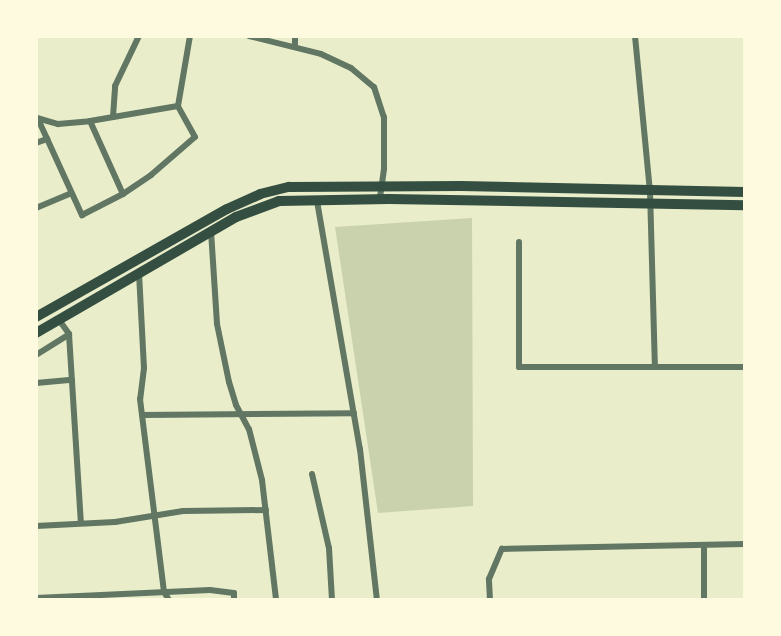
<!DOCTYPE html>
<html>
<head>
<meta charset="utf-8">
<style>
	body { margin:0 }
	#map { position:relative; width:781px; height:636px; overflow:hidden; background:#e9edc9; font-family:"Nunito Sans",sans-serif }
	div>[style] { position:absolute }
	.green>* { inset:0; background:#cad2ad }
	.minor>* { height:6px; margin:-3px; padding:0 3px; transform-origin:3px; border-radius:3px; background:#617663 }
	.secondary>* { height:10px; margin:-5px; padding:0 5px; transform-origin:5px; border-radius:5px; background:#344e41 }
	span { translate:-50% -50%; white-space:nowrap; text-align:center; line-height:1.15; -webkit-text-stroke:6px #fefae0; paint-order:stroke }
	.frame { position:absolute; inset:0; border:38px solid #fefae0; pointer-events:none }
</style>
</head>
<body>
<div id="map">
	<div class="green">
		<div style="clip-path:polygon(472px 218px,473px 506px,378px 513px,335px 227px)"></div>
	</div>
	<div class="minor">
		<div style="left:249px;top:36px;width:74px;rotate:14deg"></div>
		<div style="left:321px;top:54px;width:33px;rotate:25deg"></div>
		<div style="left:351px;top:68px;width:30px;rotate:40deg"></div>
		<div style="left:374px;top:87px;width:32px;rotate:72deg"></div>
		<div style="left:384px;top:117px;width:52px;rotate:90deg"></div>
		<div style="left:384px;top:169px;width:30px;rotate:98deg"></div>
		<div style="left:635px;top:36px;width:156px;rotate:84.5deg"></div>
		<div style="left:650px;top:191px;width:176px;rotate:88.4deg"></div>
		<div style="left:295px;top:47px;width:11px;rotate:-90deg"></div>
		<div style="left:113px;top:117px;width:31px;rotate:-86deg"></div>
		<div style="left:115px;top:86px;width:55px;rotate:-64.4deg"></div>
		<div style="left:37px;top:118px;width:22px;rotate:16deg"></div>
		<div style="left:58px;top:124px;width:32px;rotate:-5deg"></div>
		<div style="left:90px;top:121px;width:89px;rotate:-9.7deg"></div>
		<div style="left:38px;top:119px;width:106px;rotate:65.4deg"></div>
		<div style="left:82px;top:215px;width:46px;rotate:-27.1deg"></div>
		<div style="left:123px;top:194px;width:34px;rotate:-34deg"></div>
		<div style="left:151px;top:175px;width:58px;rotate:-40.8deg"></div>
		<div style="left:195px;top:137px;width:35px;rotate:-119deg"></div>
		<div style="left:178px;top:106px;width:71px;rotate:-80.3deg"></div>
		<div style="left:90px;top:121px;width:80px;rotate:65.7deg"></div>
		<div style="left:36px;top:143px;width:12px;rotate:-20deg"></div>
		<div style="left:317px;top:201px;width:252px;rotate:80.2deg"></div>
		<div style="left:360px;top:449px;width:152px;rotate:83.6deg"></div>
		<div style="left:36px;top:208px;width:38px;rotate:-23deg"></div>
		<div style="left:211px;top:231px;width:93px;rotate:86.3deg"></div>
		<div style="left:217px;top:324px;width:59px;rotate:78.3deg"></div>
		<div style="left:229px;top:382px;width:24px;rotate:73deg"></div>
		<div style="left:236px;top:405px;width:27px;rotate:62deg"></div>
		<div style="left:249px;top:429px;width:53px;rotate:75.7deg"></div>
		<div style="left:262px;top:480px;width:121px;rotate:83.3deg"></div>
		<div style="left:519px;top:242px;width:125px;rotate:90deg"></div>
		<div style="left:519px;top:367px;width:226px"></div>
		<div style="left:139px;top:273px;width:95px;rotate:87deg"></div>
		<div style="left:144px;top:368px;width:31px;rotate:97deg"></div>
		<div style="left:140px;top:399px;width:194px;rotate:82.9deg"></div>
		<div style="left:164px;top:592px;width:9px;rotate:58deg"></div>
		<div style="left:59px;top:320px;width:17px;rotate:54deg"></div>
		<div style="left:69px;top:334px;width:189px;rotate:86.4deg"></div>
		<div style="left:36px;top:355px;width:39px;rotate:-32deg"></div>
		<div style="left:36px;top:383px;width:36px;rotate:-5deg"></div>
		<div style="left:142px;top:415px;width:212px;rotate:-0.5deg"></div>
		<div style="left:312px;top:474px;width:76px;rotate:77.1deg"></div>
		<div style="left:329px;top:548px;width:52px;rotate:86.7deg"></div>
		<div style="left:36px;top:526px;width:79px;rotate:-2.9deg"></div>
		<div style="left:115px;top:522px;width:69px;rotate:-9.2deg"></div>
		<div style="left:183px;top:511px;width:83px;rotate:-0.7deg"></div>
		<div style="left:704px;top:545px;width:55px;rotate:90deg"></div>
		<div style="left:36px;top:598px;width:174px;rotate:-2.6deg"></div>
		<div style="left:210px;top:590px;width:24px;rotate:7deg"></div>
		<div style="left:234px;top:593px;width:7px;rotate:90deg"></div>
		<div style="left:490px;top:600px;width:21px;rotate:-93deg"></div>
		<div style="left:489px;top:579px;width:33px;rotate:-67deg"></div>
		<div style="left:502px;top:549px;width:243px;rotate:-1.2deg"></div>
	</div>
	<div class="secondary">
		<div style="left:36px;top:317px;width:219px;rotate:-29.5deg"></div>
		<div style="left:227px;top:209px;width:36px;rotate:-24deg"></div>
		<div style="left:260px;top:194px;width:30px;rotate:-14deg"></div>
		<div style="left:289px;top:187px;width:172px;rotate:-0.3deg"></div>
		<div style="left:461px;top:186px;width:284px;rotate:1.2deg"></div>
		<div style="left:36px;top:333px;width:231px;rotate:-30.1deg"></div>
		<div style="left:236px;top:217px;width:46px;rotate:-20.4deg"></div>
		<div style="left:279px;top:201px;width:110px;rotate:-1deg"></div>
		<div style="left:389px;top:199px;width:356px;rotate:1deg"></div>
	</div>
	<div class="frame"></div>
</div>
</body>
</html>
